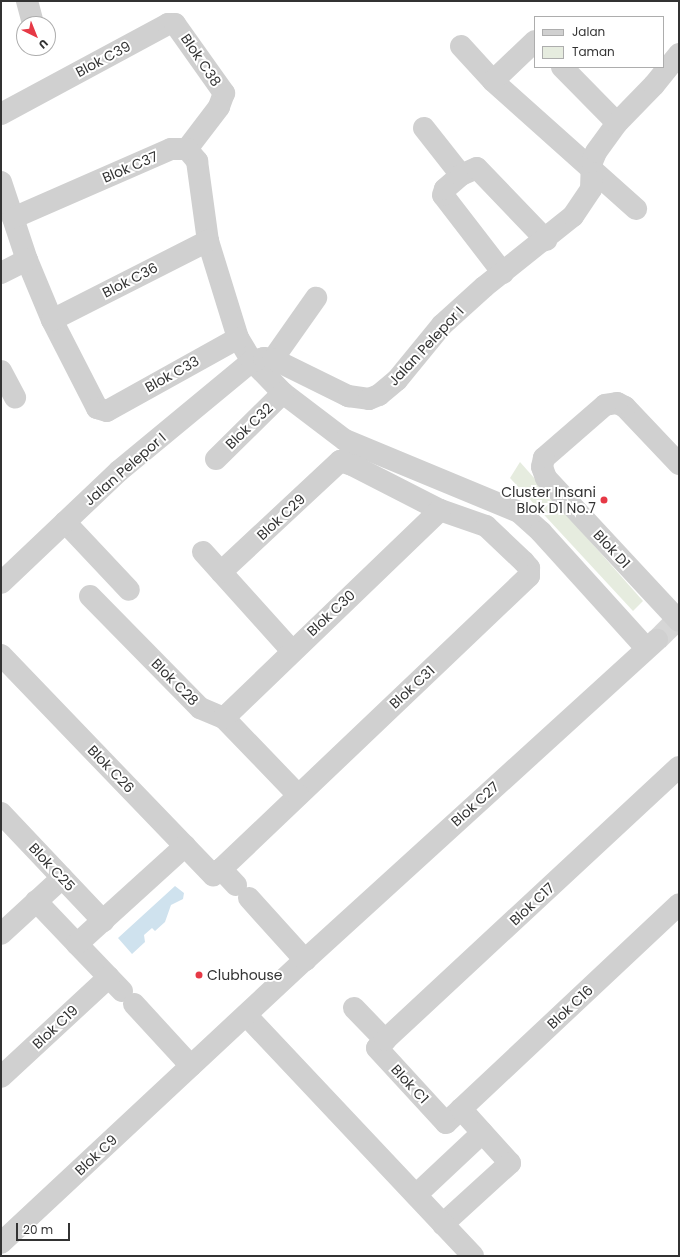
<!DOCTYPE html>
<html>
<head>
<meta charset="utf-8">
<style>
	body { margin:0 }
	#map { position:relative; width:680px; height:1257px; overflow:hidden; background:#fff; font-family:Poppins,sans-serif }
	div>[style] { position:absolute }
	.green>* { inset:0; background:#e6ecdf }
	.water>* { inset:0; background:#cfe2ee }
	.minor-tunnel>* { height:22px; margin-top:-11px; transform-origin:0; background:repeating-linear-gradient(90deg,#d6d6d6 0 22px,transparent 0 33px) }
	.minor>* { height:22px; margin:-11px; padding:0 11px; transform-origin:11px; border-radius:11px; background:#d0d0d0 }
	.dots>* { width:11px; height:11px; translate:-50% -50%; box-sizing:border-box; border:2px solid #fff; border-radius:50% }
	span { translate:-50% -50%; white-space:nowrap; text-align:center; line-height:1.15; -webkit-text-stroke:4px #fff; paint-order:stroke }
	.street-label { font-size:14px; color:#333 }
	.poi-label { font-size:14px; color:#333 }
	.right { translate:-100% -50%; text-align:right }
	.left { translate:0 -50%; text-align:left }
	.frame { position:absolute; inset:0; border:2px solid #333; pointer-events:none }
	.legend { position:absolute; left:534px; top:16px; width:130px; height:52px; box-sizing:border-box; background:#fff; border:1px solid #adadad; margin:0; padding:5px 7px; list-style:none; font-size:12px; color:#333 }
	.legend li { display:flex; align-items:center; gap:8px; height:20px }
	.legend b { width:20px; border:1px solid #adadad }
	.north { position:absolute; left:16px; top:16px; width:40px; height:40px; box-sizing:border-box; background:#fff; border:1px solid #adadad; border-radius:50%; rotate:137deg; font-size:11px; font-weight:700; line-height:16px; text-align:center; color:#333 }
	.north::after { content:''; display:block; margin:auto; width:14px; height:18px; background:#e63946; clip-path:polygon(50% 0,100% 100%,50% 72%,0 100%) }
	.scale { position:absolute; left:16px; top:1223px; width:54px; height:18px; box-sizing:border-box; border:2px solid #333; border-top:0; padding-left:5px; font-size:12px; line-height:14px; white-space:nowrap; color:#333; -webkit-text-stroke:3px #fff; paint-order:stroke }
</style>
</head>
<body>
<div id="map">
	<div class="green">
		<div style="clip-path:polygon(520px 462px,643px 601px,633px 611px,510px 478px)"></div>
	</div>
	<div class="water">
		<div style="clip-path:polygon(175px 886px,184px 893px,183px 899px,171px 905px,165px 922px,155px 931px,152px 928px,144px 935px,145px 942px,132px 954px,118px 938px)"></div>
	</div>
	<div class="minor-tunnel">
		<div style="left:657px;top:640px;width:21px;rotate:-45deg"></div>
	</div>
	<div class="minor">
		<div style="left:27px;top:1px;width:20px;rotate:75deg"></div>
		<div style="left:461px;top:46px;width:47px;rotate:47.6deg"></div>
		<div style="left:493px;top:81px;width:192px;rotate:41.8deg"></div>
		<div style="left:562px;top:67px;width:78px;rotate:45.5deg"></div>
		<div style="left:493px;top:81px;width:58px;rotate:-43.6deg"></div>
		<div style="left:1px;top:114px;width:190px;rotate:-28.3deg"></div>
		<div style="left:168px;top:24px;width:7px"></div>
		<div style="left:175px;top:24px;width:85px;rotate:54.6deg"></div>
		<div style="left:224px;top:93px;width:15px;rotate:110deg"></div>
		<div style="left:219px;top:107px;width:53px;rotate:127.3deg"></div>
		<div style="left:424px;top:128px;width:60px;rotate:51.8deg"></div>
		<div style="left:187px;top:149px;width:16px;rotate:50deg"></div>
		<div style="left:197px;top:161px;width:81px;rotate:82.2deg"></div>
		<div style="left:208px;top:241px;width:102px;rotate:72.8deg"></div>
		<div style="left:238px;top:338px;width:27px;rotate:59deg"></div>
		<div style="left:252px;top:361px;width:45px;rotate:45.9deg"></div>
		<div style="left:283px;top:393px;width:78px;rotate:37.2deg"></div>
		<div style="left:345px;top:440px;width:188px;rotate:22.5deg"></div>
		<div style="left:519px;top:512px;width:30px;rotate:42deg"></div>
		<div style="left:541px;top:532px;width:156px;rotate:47.8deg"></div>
		<div style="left:1px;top:182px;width:82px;rotate:71.6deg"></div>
		<div style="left:27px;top:260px;width:65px;rotate:67.4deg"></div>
		<div style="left:52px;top:320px;width:99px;rotate:62.9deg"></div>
		<div style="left:97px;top:408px;width:10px;rotate:17deg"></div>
		<div style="left:107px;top:411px;width:150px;rotate:-29.1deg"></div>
		<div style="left:13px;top:218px;width:172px;rotate:-23.6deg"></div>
		<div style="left:171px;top:149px;width:16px"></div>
		<div style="left:1px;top:273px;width:29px;rotate:-27deg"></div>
		<div style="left:503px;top:273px;width:98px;rotate:-127.6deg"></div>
		<div style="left:443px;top:195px;width:6px;rotate:-72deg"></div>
		<div style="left:445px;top:189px;width:21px;rotate:-41deg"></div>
		<div style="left:461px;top:175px;width:17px;rotate:-24deg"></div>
		<div style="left:477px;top:168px;width:100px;rotate:46.2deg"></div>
		<div style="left:52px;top:320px;width:175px;rotate:-26.9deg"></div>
		<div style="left:273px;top:359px;width:75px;rotate:-54.8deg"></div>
		<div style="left:1px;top:371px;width:30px;rotate:62deg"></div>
		<div style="left:216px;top:459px;width:94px;rotate:-44.6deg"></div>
		<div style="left:679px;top:464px;width:79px;rotate:-133.5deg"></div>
		<div style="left:625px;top:407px;width:9px;rotate:-153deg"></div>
		<div style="left:617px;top:403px;width:12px;rotate:171deg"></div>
		<div style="left:605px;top:405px;width:81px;rotate:139deg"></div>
		<div style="left:544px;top:458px;width:9px;rotate:103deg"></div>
		<div style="left:542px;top:467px;width:12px;rotate:70deg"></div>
		<div style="left:546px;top:478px;width:195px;rotate:47.1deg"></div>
		<div style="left:65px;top:522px;width:93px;rotate:46.7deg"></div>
		<div style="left:203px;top:552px;width:133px;rotate:48deg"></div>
		<div style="left:221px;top:572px;width:163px;rotate:-43deg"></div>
		<div style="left:340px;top:461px;width:13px;rotate:18deg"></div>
		<div style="left:352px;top:465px;width:99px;rotate:27.1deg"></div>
		<div style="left:440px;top:510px;width:49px;rotate:19.2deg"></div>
		<div style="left:486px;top:526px;width:52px;rotate:43.5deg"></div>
		<div style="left:524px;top:562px;width:8px;rotate:50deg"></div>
		<div style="left:529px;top:568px;width:8px;rotate:90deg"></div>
		<div style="left:529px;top:576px;width:425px;rotate:136.4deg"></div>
		<div style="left:221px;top:869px;width:22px;rotate:47deg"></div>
		<div style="left:1px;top:583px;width:163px;rotate:-43.5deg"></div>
		<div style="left:119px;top:471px;width:173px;rotate:-39.6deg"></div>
		<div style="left:252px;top:361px;width:12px;rotate:-14deg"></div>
		<div style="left:264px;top:358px;width:9px;rotate:6deg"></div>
		<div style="left:273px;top:359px;width:84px;rotate:26.3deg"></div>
		<div style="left:348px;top:396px;width:21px;rotate:8deg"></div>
		<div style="left:369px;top:399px;width:11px;rotate:-22deg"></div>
		<div style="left:379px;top:395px;width:23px;rotate:-40deg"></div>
		<div style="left:397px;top:380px;width:71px;rotate:-50.7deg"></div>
		<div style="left:442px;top:325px;width:57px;rotate:-42.1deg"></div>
		<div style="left:484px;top:287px;width:114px;rotate:-38.6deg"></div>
		<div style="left:573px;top:216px;width:32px;rotate:-56deg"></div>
		<div style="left:591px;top:189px;width:27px;rotate:-88deg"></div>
		<div style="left:592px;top:162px;width:11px;rotate:-68deg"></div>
		<div style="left:596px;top:152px;width:36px;rotate:-54deg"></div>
		<div style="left:617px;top:123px;width:53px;rotate:-45.8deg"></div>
		<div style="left:654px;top:85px;width:40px;rotate:-51deg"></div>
		<div style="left:90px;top:596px;width:157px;rotate:45.5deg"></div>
		<div style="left:200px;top:708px;width:26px;rotate:23deg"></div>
		<div style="left:224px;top:718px;width:107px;rotate:46.1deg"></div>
		<div style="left:1px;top:655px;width:306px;rotate:46.1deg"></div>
		<div style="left:213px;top:875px;width:10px;rotate:-37deg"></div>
		<div style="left:224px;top:718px;width:300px;rotate:-43.9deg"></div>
		<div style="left:1px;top:813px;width:149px;rotate:46.6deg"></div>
		<div style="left:249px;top:898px;width:84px;rotate:47.9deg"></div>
		<div style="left:36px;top:901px;width:59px;rotate:46.4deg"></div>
		<div style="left:1px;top:934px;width:83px;rotate:-42.6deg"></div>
		<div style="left:122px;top:991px;width:65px;rotate:-133.8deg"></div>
		<div style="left:77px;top:944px;width:146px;rotate:-42.2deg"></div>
		<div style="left:134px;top:1004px;width:84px;rotate:47.4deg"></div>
		<div style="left:354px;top:1008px;width:45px;rotate:45.9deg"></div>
		<div style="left:385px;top:1040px;width:11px;rotate:135deg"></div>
		<div style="left:377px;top:1048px;width:102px;rotate:47.4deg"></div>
		<div style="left:446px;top:1123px;width:21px;rotate:-43deg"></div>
		<div style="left:461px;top:1109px;width:73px;rotate:47.8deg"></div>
		<div style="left:510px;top:1163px;width:91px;rotate:137.7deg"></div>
		<div style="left:246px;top:1015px;width:331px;rotate:46.7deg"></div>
		<div style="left:385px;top:1040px;width:401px;rotate:-42.9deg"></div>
		<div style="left:1px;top:1077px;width:147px;rotate:-42.8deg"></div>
		<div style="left:461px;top:1109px;width:299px;rotate:-43.2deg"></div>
		<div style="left:416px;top:1195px;width:91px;rotate:-43.2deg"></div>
		<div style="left:1px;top:1243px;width:415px;rotate:-43deg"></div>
		<div style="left:305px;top:960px;width:476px;rotate:-42.3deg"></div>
	</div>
	<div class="dots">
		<div style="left:604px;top:500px;background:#e63946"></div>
		<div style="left:199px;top:975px;background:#e63946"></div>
	</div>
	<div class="street-label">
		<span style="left:103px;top:59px;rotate:-28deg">Blok C39</span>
		<span style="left:201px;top:60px;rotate:56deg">Blok C38</span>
		<span style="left:130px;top:167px;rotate:-23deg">Blok C37</span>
		<span style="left:130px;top:280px;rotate:-27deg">Blok C36</span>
		<span style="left:426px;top:346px;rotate:-47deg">Jalan Pelepor I</span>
		<span style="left:172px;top:374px;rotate:-29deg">Blok C33</span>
		<span style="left:249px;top:426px;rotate:-44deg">Blok C32</span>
		<span style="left:125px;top:469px;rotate:-41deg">Jalan Pelepor I</span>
		<span style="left:281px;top:517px;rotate:-43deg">Blok C29</span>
		<span style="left:612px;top:549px;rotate:47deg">Blok D1</span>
		<span style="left:331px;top:613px;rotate:-43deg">Blok C30</span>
		<span style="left:175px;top:682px;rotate:45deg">Blok C28</span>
		<span style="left:412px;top:687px;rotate:-43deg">Blok C31</span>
		<span style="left:111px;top:769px;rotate:46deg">Blok C26</span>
		<span style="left:475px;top:804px;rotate:-42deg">Blok C27</span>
		<span style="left:52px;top:867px;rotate:47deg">Blok C25</span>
		<span style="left:532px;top:904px;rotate:-43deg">Blok C17</span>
		<span style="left:570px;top:1007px;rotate:-43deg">Blok C16</span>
		<span style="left:55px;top:1027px;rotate:-43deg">Blok C19</span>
		<span style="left:410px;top:1084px;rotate:47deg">Blok C1</span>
		<span style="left:96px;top:1155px;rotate:-43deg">Blok C9</span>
	</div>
	<div class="poi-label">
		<span class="right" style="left:596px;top:500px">Cluster Insani<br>Blok D1 No.7</span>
		<span class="left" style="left:207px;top:975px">Clubhouse</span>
	</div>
	<div class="frame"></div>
	<ul class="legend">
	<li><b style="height:5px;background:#d0d0d0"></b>Jalan</li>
	<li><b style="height:11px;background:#e6ecdf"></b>Taman</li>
	</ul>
	<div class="north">U</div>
	<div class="scale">20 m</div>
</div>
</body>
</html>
